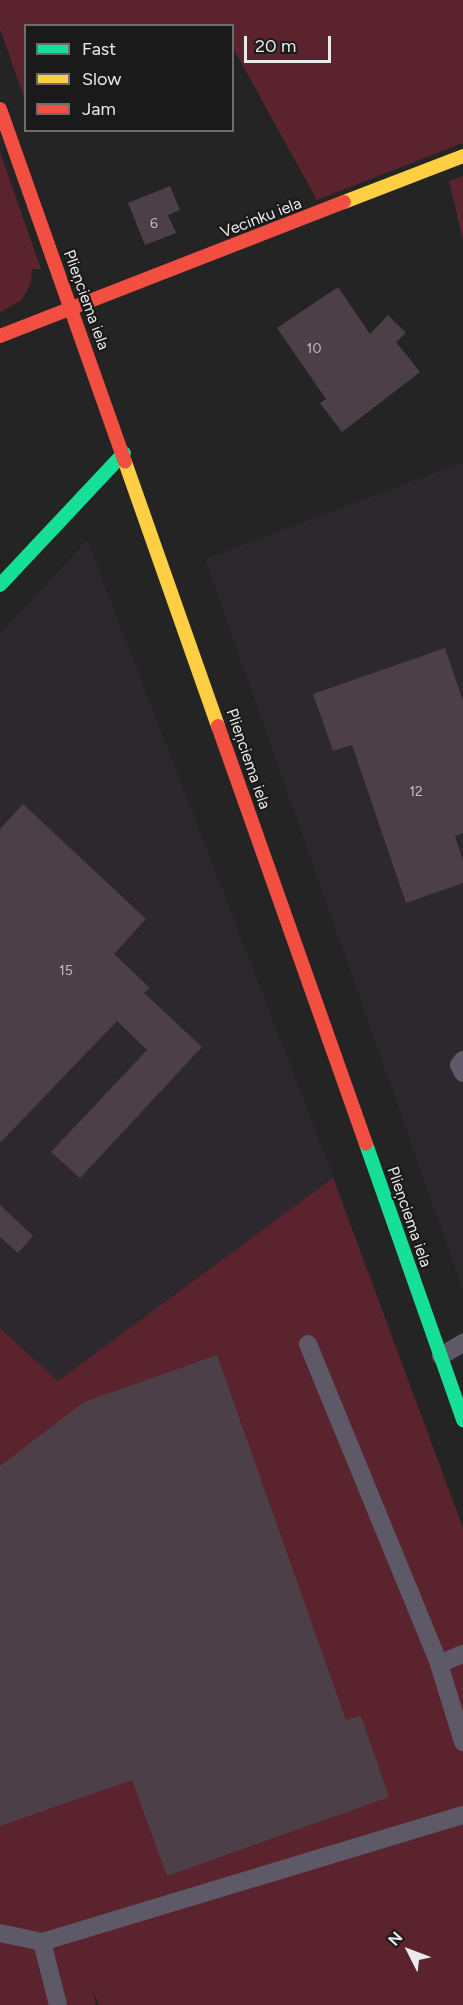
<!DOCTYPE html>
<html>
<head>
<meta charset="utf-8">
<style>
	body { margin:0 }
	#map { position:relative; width:463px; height:2005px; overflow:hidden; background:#242424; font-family:Figtree,sans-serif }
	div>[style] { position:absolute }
	.built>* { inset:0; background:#2d272e }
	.green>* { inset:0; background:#5a232d }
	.building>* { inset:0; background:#4c3f47 }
	.lane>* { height:18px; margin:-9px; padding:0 9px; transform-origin:9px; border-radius:9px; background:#5d5966 }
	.fast>* { height:14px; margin:-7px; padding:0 7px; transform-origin:7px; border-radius:7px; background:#16e098 }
	.slow>* { height:14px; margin:-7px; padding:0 7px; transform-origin:7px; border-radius:7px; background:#ffcf43 }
	.jam>* { height:14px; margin:-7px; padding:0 7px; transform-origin:7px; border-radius:7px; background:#f24e42 }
	span { translate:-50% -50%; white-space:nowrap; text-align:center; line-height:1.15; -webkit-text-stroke:4.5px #1b1a1b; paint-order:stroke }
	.number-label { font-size:14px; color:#c2bec2 }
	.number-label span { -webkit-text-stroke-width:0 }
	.street-label { font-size:16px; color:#eae9eb }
	.legend { position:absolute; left:24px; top:24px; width:210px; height:108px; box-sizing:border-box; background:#1b1a1b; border:2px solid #6e6d6e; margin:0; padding:8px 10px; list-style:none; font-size:18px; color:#eae9eb }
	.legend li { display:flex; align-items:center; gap:12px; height:30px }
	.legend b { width:30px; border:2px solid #6e6d6e }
	.north { position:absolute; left:379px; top:1921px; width:60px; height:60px; -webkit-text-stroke:4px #1b1a1b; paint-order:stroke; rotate:312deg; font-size:16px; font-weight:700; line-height:24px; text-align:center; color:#eae9eb }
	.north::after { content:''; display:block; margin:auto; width:21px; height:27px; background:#eae9eb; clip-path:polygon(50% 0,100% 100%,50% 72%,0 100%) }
	.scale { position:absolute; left:244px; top:36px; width:87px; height:27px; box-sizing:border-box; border:3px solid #eae9eb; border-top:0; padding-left:8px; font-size:18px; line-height:21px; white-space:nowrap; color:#eae9eb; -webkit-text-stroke:4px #1b1a1b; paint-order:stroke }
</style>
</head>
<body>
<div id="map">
	<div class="built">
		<div style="clip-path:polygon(463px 462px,463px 1291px,205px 559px)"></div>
		<div style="clip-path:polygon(87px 540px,334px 1178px,463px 1528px,90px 1986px,96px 2005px,0 2005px,57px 1381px,0 1328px,0 634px)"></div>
	</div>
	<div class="green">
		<div style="clip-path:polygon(0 0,463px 0,463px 143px,317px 200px,233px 48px,232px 26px,26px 26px,25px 100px,0 29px)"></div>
		<div style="clip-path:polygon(0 152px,41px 269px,32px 269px,31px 283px,22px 300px,0 312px)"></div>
		<div style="clip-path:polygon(463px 176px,463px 240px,449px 181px)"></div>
		<div style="clip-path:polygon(333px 1178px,463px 1528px,463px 2005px,99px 2005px,93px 1991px,96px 2005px,0 2005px,0 1328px,58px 1381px)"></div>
	</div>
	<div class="building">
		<div style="clip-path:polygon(170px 186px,180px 210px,168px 215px,176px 233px,145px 245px,128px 203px)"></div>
		<div style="clip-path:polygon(338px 287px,370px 334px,388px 315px,406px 333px,396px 342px,420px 372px,342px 432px,320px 403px,326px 399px,277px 328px)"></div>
		<div style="clip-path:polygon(445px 648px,463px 701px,463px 833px,455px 836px,463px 861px,463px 883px,406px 903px,352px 745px,333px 751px,313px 694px)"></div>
		<div style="clip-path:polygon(23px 804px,146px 919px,114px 954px,150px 988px,144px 993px,202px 1047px,80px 1178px,51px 1152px,147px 1050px,117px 1021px,0 1143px,0 829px)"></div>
		<div style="clip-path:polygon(0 1205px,33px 1236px,18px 1253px,0 1237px)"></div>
		<div style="clip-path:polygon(217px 1355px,346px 1720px,361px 1716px,389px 1797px,167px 1876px,132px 1780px,0 1826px,0 1466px,84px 1402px)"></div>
	</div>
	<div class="lane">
		<div style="left:463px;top:1060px;width:6px;rotate:129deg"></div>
		<div style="left:459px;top:1065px;width:9px;rotate:63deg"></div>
		<div style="left:308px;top:1344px;width:346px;rotate:67.7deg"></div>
		<div style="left:439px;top:1664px;width:82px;rotate:72.9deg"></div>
		<div style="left:441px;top:1356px;width:26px;rotate:-31deg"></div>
		<div style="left:439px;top:1664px;width:26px;rotate:-23deg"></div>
		<div style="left:0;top:1933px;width:43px;rotate:12.1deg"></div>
		<div style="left:42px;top:1942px;width:440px;rotate:-16.8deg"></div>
		<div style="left:42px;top:1942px;width:65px;rotate:75.7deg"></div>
	</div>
	<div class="fast">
		<div style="left:0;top:585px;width:181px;rotate:-46.8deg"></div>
		<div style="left:366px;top:1144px;width:293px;rotate:70.6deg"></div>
	</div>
	<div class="slow">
		<div style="left:344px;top:202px;width:128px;rotate:-21.1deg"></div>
		<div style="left:125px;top:462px;width:280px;rotate:70.6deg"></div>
	</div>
	<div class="jam">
		<div style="left:0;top:109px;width:374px;rotate:70.5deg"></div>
		<div style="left:0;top:336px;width:369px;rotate:-21.3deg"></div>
		<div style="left:218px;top:726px;width:443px;rotate:70.5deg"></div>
	</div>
	<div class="number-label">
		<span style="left:154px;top:224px">6</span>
		<span style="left:314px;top:349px">10</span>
		<span style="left:416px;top:792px">12</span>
		<span style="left:66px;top:971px">15</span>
	</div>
	<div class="street-label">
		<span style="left:261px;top:218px;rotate:-21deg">Vecinku iela</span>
		<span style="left:86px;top:300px;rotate:70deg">Plieņciema iela</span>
		<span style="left:248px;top:759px;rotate:71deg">Plieņciema iela</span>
		<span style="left:409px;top:1217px;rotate:71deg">Plieņciema iela</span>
	</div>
	<ul class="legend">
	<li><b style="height:8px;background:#16e098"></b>Fast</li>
	<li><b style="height:8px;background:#ffcf43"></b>Slow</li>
	<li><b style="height:8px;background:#f24e42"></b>Jam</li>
	</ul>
	<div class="north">N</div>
	<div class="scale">20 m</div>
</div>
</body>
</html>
